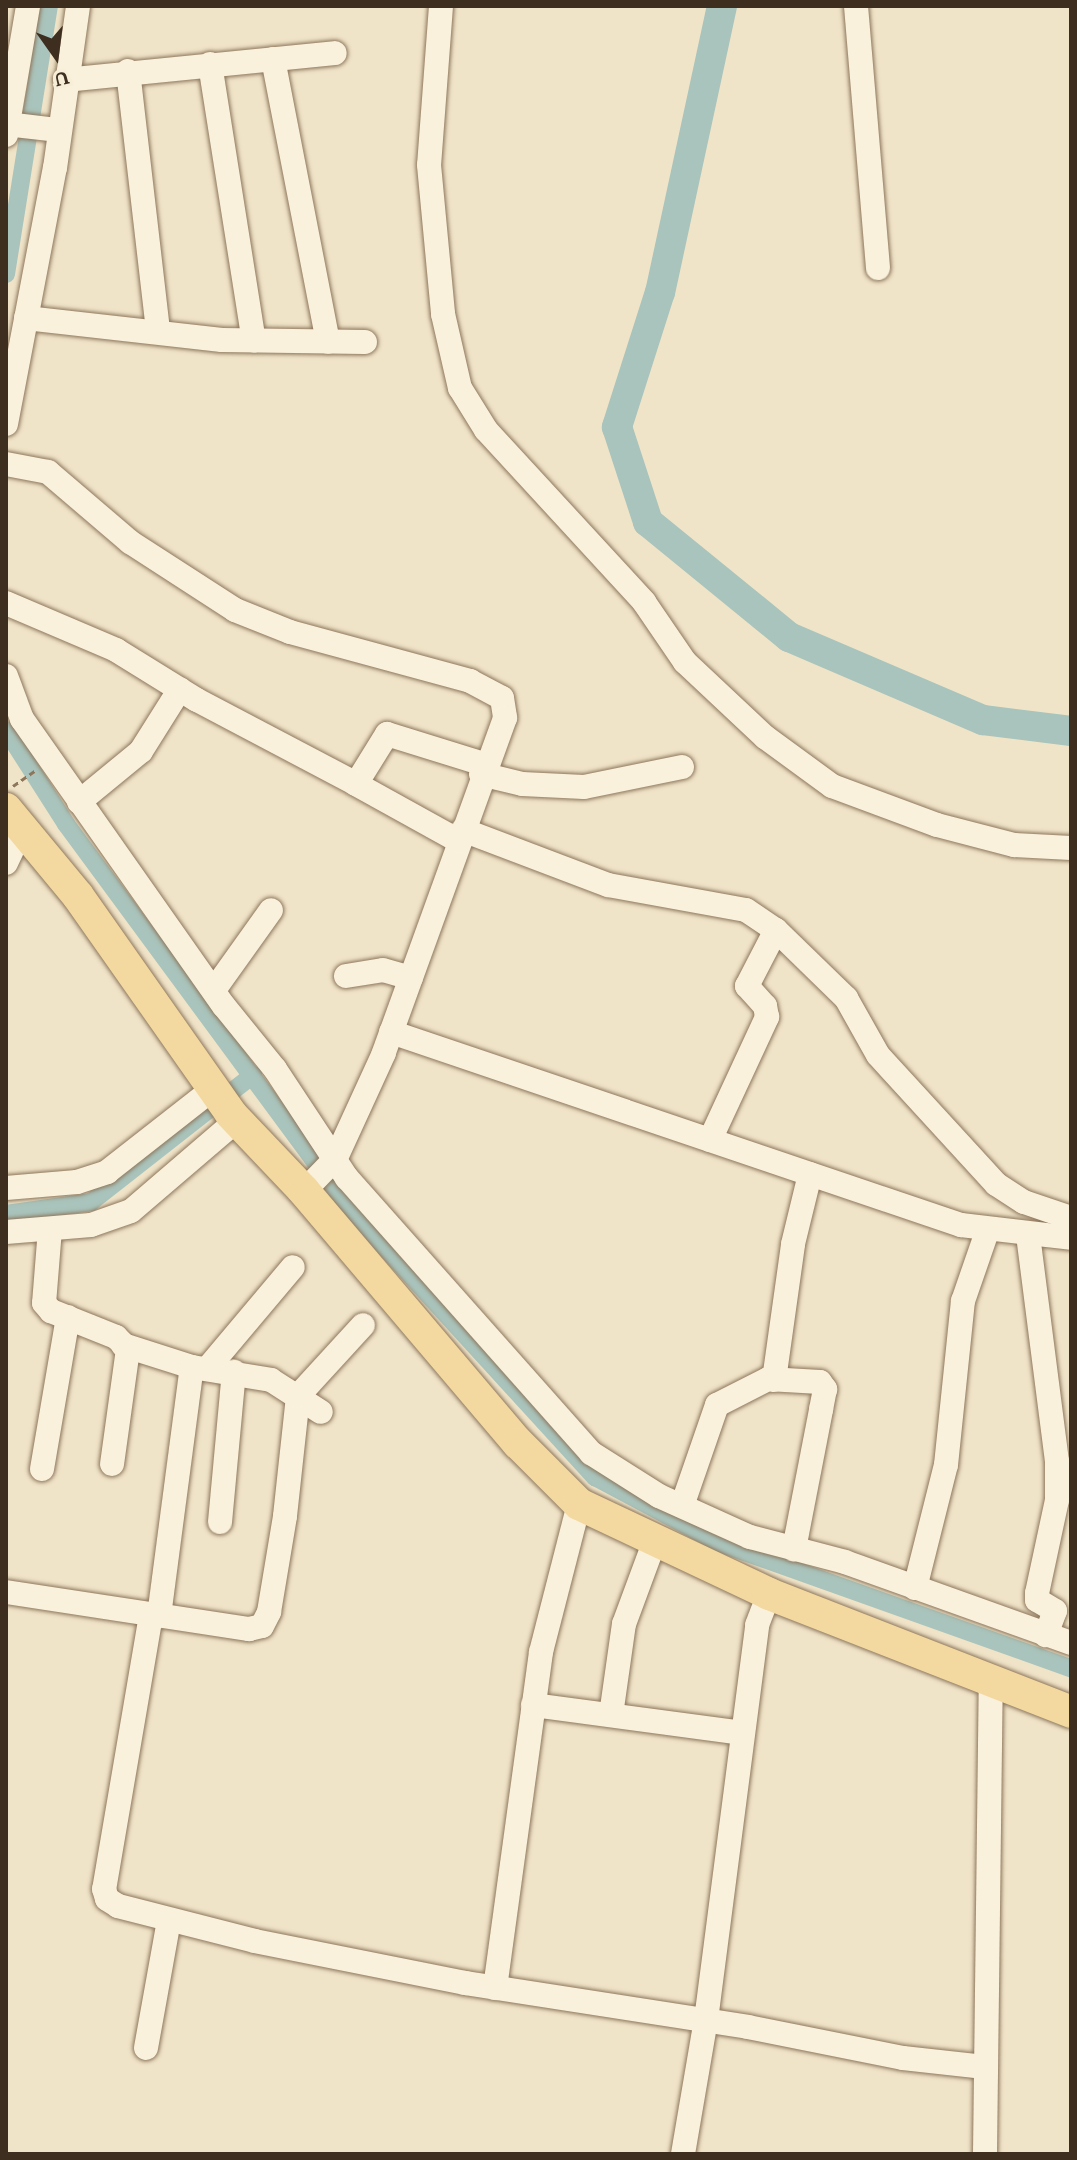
<!DOCTYPE html>
<html>
<head>
<meta charset="utf-8">
<style>
	body { margin:0 }
	#map { position:relative; width:1077px; height:2160px; overflow:hidden; background:#f0e4c8; font-family:"Crimson Pro",serif }
	div>[style] { position:absolute }
	.canal>* { height:18px; margin:-9px; padding:0 9px; transform-origin:9px; border-radius:9px; background:#a9c4bc }
	.river>* { height:30px; margin:-15px; padding:0 15px; transform-origin:15px; border-radius:15px; background:#a9c4bc }
	.path>* { height:3px; margin-top:-1.5px; transform-origin:0; background:repeating-linear-gradient(90deg,#8d765c 0 6px,transparent 0 10px) }
	.roads { filter:drop-shadow(0 0 2px #8d765c) drop-shadow(0 0 2px #8d765c) }
	.minor>* { height:24px; margin:-12px; padding:0 12px; transform-origin:12px; border-radius:12px; background:#faf1dc }
	.major>* { height:32px; margin:-16px; padding:0 16px; transform-origin:16px; border-radius:16px; background:#f3d9a0 }
	span { translate:-50% -50%; white-space:nowrap; text-align:center; line-height:1.15; -webkit-text-stroke:8px #f7eed8; paint-order:stroke }
	.frame { position:absolute; inset:0; border:8px solid #3d2e20; pointer-events:none }
	.north { position:absolute; left:16px; top:16px; width:80px; height:80px; -webkit-text-stroke:6px #f7eed8; paint-order:stroke; rotate:166deg; font-size:22px; font-weight:700; line-height:32px; text-align:center; color:#3d2e20 }
	.north::after { content:''; display:block; margin:auto; width:28px; height:36px; background:#3d2e20; clip-path:polygon(50% 0,100% 100%,50% 72%,0 100%) }
</style>
</head>
<body>
<div id="map">
	<div class="canal">
		<div style="left:6px;top:274px;width:271px;rotate:-80.9deg"></div>
		<div style="left:6px;top:730px;width:112px;rotate:57.4deg"></div>
		<div style="left:66px;top:824px;width:477px;rotate:53.6deg"></div>
		<div style="left:349px;top:1208px;width:365px;rotate:47.6deg"></div>
		<div style="left:595px;top:1477px;width:140px;rotate:28deg"></div>
		<div style="left:719px;top:1543px;width:374px;rotate:19.6deg"></div>
		<div style="left:6px;top:1214px;width:86px;rotate:-8deg"></div>
		<div style="left:91px;top:1202px;width:206px;rotate:-38.1deg"></div>
	</div>
	<div class="river">
		<div style="left:722px;top:6px;width:293px;rotate:102.2deg"></div>
		<div style="left:660px;top:292px;width:142px;rotate:107.7deg"></div>
		<div style="left:617px;top:427px;width:100px;rotate:71.9deg"></div>
		<div style="left:648px;top:522px;width:182px;rotate:39.2deg"></div>
		<div style="left:789px;top:637px;width:211px;rotate:23.2deg"></div>
		<div style="left:983px;top:720px;width:89px;rotate:7.1deg"></div>
	</div>
	<div class="path">
		<div style="left:13px;top:786px;width:28px;rotate:-35deg"></div>
	</div>
	<div class="roads">
		<div class="minor">
			<div style="left:441px;top:6px;width:159px;rotate:94.3deg"></div>
			<div style="left:429px;top:165px;width:150px;rotate:84.6deg"></div>
			<div style="left:443px;top:314px;width:76px;rotate:77.1deg"></div>
			<div style="left:460px;top:388px;width:49px;rotate:58.2deg"></div>
			<div style="left:486px;top:430px;width:234px;rotate:47.4deg"></div>
			<div style="left:644px;top:602px;width:73px;rotate:55.7deg"></div>
			<div style="left:685px;top:662px;width:110px;rotate:43.2deg"></div>
			<div style="left:765px;top:737px;width:83px;rotate:36.2deg"></div>
			<div style="left:832px;top:786px;width:112px;rotate:20.4deg"></div>
			<div style="left:937px;top:825px;width:80px;rotate:14.6deg"></div>
			<div style="left:1014px;top:845px;width:57px;rotate:3deg"></div>
			<div style="left:856px;top:6px;width:263px;rotate:85.2deg"></div>
			<div style="left:273px;top:59px;width:288px;rotate:79deg"></div>
			<div style="left:210px;top:64px;width:280px;rotate:81deg"></div>
			<div style="left:128px;top:71px;width:261px;rotate:83.4deg"></div>
			<div style="left:65px;top:80px;width:271px;rotate:-5.7deg"></div>
			<div style="left:6px;top:124px;width:51px;rotate:6.7deg"></div>
			<div style="left:6px;top:135px;width:131px;rotate:-80.3deg"></div>
			<div style="left:26px;top:318px;width:197px;rotate:6.4deg"></div>
			<div style="left:222px;top:340px;width:143px;rotate:0.8deg"></div>
			<div style="left:6px;top:424px;width:261px;rotate:-79.2deg"></div>
			<div style="left:55px;top:168px;width:164px;rotate:-81.9deg"></div>
			<div style="left:6px;top:464px;width:43px;rotate:10.8deg"></div>
			<div style="left:48px;top:472px;width:108px;rotate:40.5deg"></div>
			<div style="left:130px;top:542px;width:125px;rotate:32.9deg"></div>
			<div style="left:235px;top:610px;width:59px;rotate:21.8deg"></div>
			<div style="left:290px;top:632px;width:187px;rotate:15.2deg"></div>
			<div style="left:470px;top:681px;width:36px;rotate:28deg"></div>
			<div style="left:502px;top:698px;width:20px;rotate:81deg"></div>
			<div style="left:505px;top:718px;width:356px;rotate:109.9deg"></div>
			<div style="left:384px;top:1053px;width:115px;rotate:114.6deg"></div>
			<div style="left:336px;top:1158px;width:46px;rotate:134.1deg"></div>
			<div style="left:6px;top:603px;width:120px;rotate:23.1deg"></div>
			<div style="left:116px;top:650px;width:95px;rotate:31.7deg"></div>
			<div style="left:197px;top:700px;width:180px;rotate:27.8deg"></div>
			<div style="left:356px;top:784px;width:59px;rotate:-58.2deg"></div>
			<div style="left:387px;top:734px;width:102px;rotate:17.2deg"></div>
			<div style="left:6px;top:676px;width:46px;rotate:69.6deg"></div>
			<div style="left:22px;top:719px;width:351px;rotate:54.9deg"></div>
			<div style="left:224px;top:1006px;width:81px;rotate:51deg"></div>
			<div style="left:275px;top:1069px;width:131px;rotate:56.6deg"></div>
			<div style="left:347px;top:1178px;width:368px;rotate:48.4deg"></div>
			<div style="left:591px;top:1453px;width:80px;rotate:32.3deg"></div>
			<div style="left:659px;top:1496px;width:100px;rotate:24.3deg"></div>
			<div style="left:750px;top:1537px;width:98px;rotate:14.7deg"></div>
			<div style="left:845px;top:1562px;width:240px;rotate:19.7deg"></div>
			<div style="left:481px;top:774px;width:42px;rotate:13.7deg"></div>
			<div style="left:522px;top:784px;width:62px;rotate:2.8deg"></div>
			<div style="left:584px;top:787px;width:100px;rotate:-11.5deg"></div>
			<div style="left:356px;top:784px;width:118px;rotate:29deg"></div>
			<div style="left:79px;top:802px;width:80px;rotate:-39.4deg"></div>
			<div style="left:141px;top:751px;width:73px;rotate:-57.8deg"></div>
			<div style="left:463px;top:830px;width:155px;rotate:20.8deg"></div>
			<div style="left:608px;top:885px;width:140px;rotate:10.3deg"></div>
			<div style="left:746px;top:910px;width:36px;rotate:34deg"></div>
			<div style="left:776px;top:930px;width:98px;rotate:44.2deg"></div>
			<div style="left:846px;top:998px;width:65px;rotate:60.7deg"></div>
			<div style="left:878px;top:1055px;width:175px;rotate:47.5deg"></div>
			<div style="left:996px;top:1184px;width:33px;rotate:33deg"></div>
			<div style="left:1024px;top:1202px;width:50px;rotate:18.8deg"></div>
			<div style="left:6px;top:863px;width:38px;rotate:-65deg"></div>
			<div style="left:346px;top:976px;width:37px;rotate:-9deg"></div>
			<div style="left:383px;top:970px;width:29px;rotate:16deg"></div>
			<div style="left:214px;top:990px;width:98px;rotate:-54.5deg"></div>
			<div style="left:391px;top:1032px;width:602px;rotate:18.71deg"></div>
			<div style="left:961px;top:1225px;width:111px;rotate:6.7deg"></div>
			<div style="left:710px;top:1140px;width:136px;rotate:-65.1deg"></div>
			<div style="left:767px;top:1017px;width:11px;rotate:-100deg"></div>
			<div style="left:765px;top:1006px;width:27px;rotate:-132deg"></div>
			<div style="left:747px;top:986px;width:63px;rotate:-62.6deg"></div>
			<div style="left:6px;top:1188px;width:71px;rotate:-4.8deg"></div>
			<div style="left:77px;top:1182px;width:32px;rotate:-18deg"></div>
			<div style="left:107px;top:1172px;width:136px;rotate:-38.1deg"></div>
			<div style="left:50px;top:1229px;width:74px;rotate:94.6deg"></div>
			<div style="left:44px;top:1303px;width:11px;rotate:49deg"></div>
			<div style="left:51px;top:1311px;width:70px;rotate:21.8deg"></div>
			<div style="left:116px;top:1337px;width:17px;rotate:45deg"></div>
			<div style="left:128px;top:1349px;width:116px;rotate:97.9deg"></div>
			<div style="left:6px;top:1232px;width:85px;rotate:-4.7deg"></div>
			<div style="left:91px;top:1225px;width:42px;rotate:-19.3deg"></div>
			<div style="left:131px;top:1211px;width:140px;rotate:-40.6deg"></div>
			<div style="left:1028px;top:1235px;width:228px;rotate:82.7deg"></div>
			<div style="left:1057px;top:1461px;width:39px;rotate:90deg"></div>
			<div style="left:1057px;top:1500px;width:95px;rotate:102.1deg"></div>
			<div style="left:1037px;top:1593px;width:7px;rotate:90deg"></div>
			<div style="left:1037px;top:1600px;width:21px;rotate:31deg"></div>
			<div style="left:1055px;top:1611px;width:26px;rotate:111deg"></div>
			<div style="left:123px;top:1345px;width:72px;rotate:17.7deg"></div>
			<div style="left:192px;top:1367px;width:80px;rotate:9.3deg"></div>
			<div style="left:271px;top:1380px;width:59px;rotate:32.6deg"></div>
			<div style="left:207px;top:1369px;width:133px;rotate:-49.9deg"></div>
			<div style="left:774px;top:1380px;width:137px;rotate:-82deg"></div>
			<div style="left:793px;top:1244px;width:72px;rotate:-76.3deg"></div>
			<div style="left:42px;top:1469px;width:154px;rotate:-80.3deg"></div>
			<div style="left:682px;top:1506px;width:107px;rotate:-70.9deg"></div>
			<div style="left:717px;top:1405px;width:57px;rotate:-27deg"></div>
			<div style="left:768px;top:1379px;width:52px;rotate:3.3deg"></div>
			<div style="left:820px;top:1382px;width:9px;rotate:54deg"></div>
			<div style="left:825px;top:1389px;width:21px;rotate:101deg"></div>
			<div style="left:821px;top:1410px;width:142px;rotate:101deg"></div>
			<div style="left:220px;top:1522px;width:151px;rotate:-84.7deg"></div>
			<div style="left:915px;top:1588px;width:127px;rotate:-75.9deg"></div>
			<div style="left:946px;top:1465px;width:165px;rotate:-84.1deg"></div>
			<div style="left:963px;top:1301px;width:76px;rotate:-70.9deg"></div>
			<div style="left:6px;top:1592px;width:246px;rotate:8.7deg"></div>
			<div style="left:249px;top:1629px;width:13px;rotate:-13deg"></div>
			<div style="left:262px;top:1626px;width:16px;rotate:-63deg"></div>
			<div style="left:269px;top:1612px;width:97px;rotate:-80.5deg"></div>
			<div style="left:285px;top:1516px;width:121px;rotate:-83.8deg"></div>
			<div style="left:298px;top:1396px;width:96px;rotate:-47.5deg"></div>
			<div style="left:151px;top:1615px;width:278px;rotate:99.7deg"></div>
			<div style="left:104px;top:1889px;width:10px;rotate:73deg"></div>
			<div style="left:107px;top:1899px;width:13px;rotate:32deg"></div>
			<div style="left:118px;top:1906px;width:141px;rotate:14.3deg"></div>
			<div style="left:255px;top:1941px;width:214px;rotate:11.3deg"></div>
			<div style="left:465px;top:1983px;width:286px;rotate:8.8deg"></div>
			<div style="left:748px;top:2027px;width:158px;rotate:11.3deg"></div>
			<div style="left:903px;top:2058px;width:82px;rotate:6.3deg"></div>
			<div style="left:159px;top:1616px;width:251px;rotate:-82.5deg"></div>
			<div style="left:533px;top:1705px;width:211px;rotate:7.6deg"></div>
			<div style="left:611px;top:1715px;width:92px;rotate:-81.9deg"></div>
			<div style="left:624px;top:1624px;width:86px;rotate:-69.7deg"></div>
			<div style="left:495px;top:1988px;width:339px;rotate:-82.2deg"></div>
			<div style="left:541px;top:1652px;width:153px;rotate:-75.6deg"></div>
			<div style="left:146px;top:2048px;width:130px;rotate:-79.8deg"></div>
			<div style="left:683px;top:2154px;width:136px;rotate:-80.3deg"></div>
			<div style="left:706px;top:2020px;width:398px;rotate:-82.6deg"></div>
			<div style="left:757px;top:1625px;width:33px;rotate:-69deg"></div>
			<div style="left:985px;top:2154px;width:472px;rotate:-89.3deg"></div>
		</div>
		<div class="major">
			<div style="left:6px;top:809px;width:113px;rotate:50.4deg"></div>
			<div style="left:78px;top:896px;width:266px;rotate:54.9deg"></div>
			<div style="left:231px;top:1114px;width:106px;rotate:46.5deg"></div>
			<div style="left:304px;top:1191px;width:331px;rotate:49.7deg"></div>
			<div style="left:518px;top:1443px;width:86px;rotate:45deg"></div>
			<div style="left:579px;top:1504px;width:210px;rotate:25.3deg"></div>
			<div style="left:769px;top:1594px;width:324px;rotate:21.3deg"></div>
		</div>
	</div>
	<div class="frame"></div>
	<div class="north">U</div>
</div>
</body>
</html>
